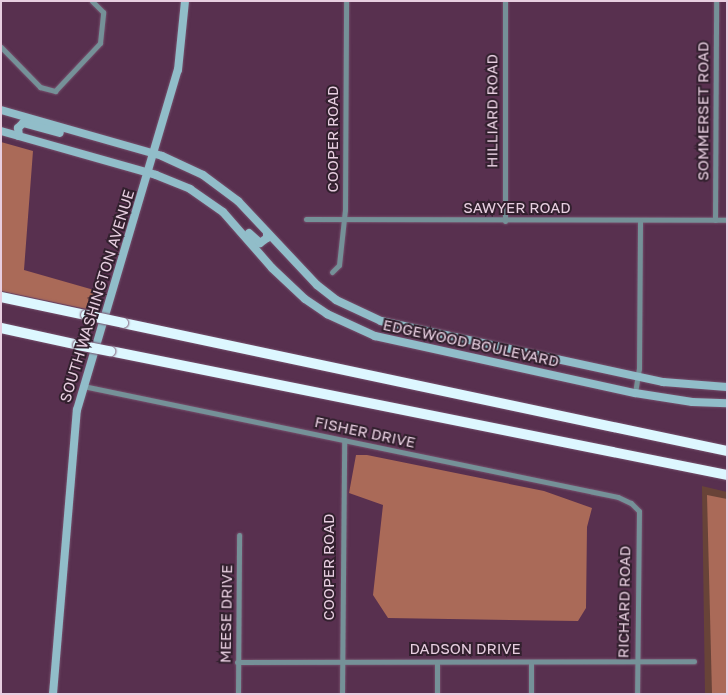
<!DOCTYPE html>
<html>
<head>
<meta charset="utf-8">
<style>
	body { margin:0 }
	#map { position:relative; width:728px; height:695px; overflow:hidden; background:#58304f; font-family:"Golos Text",sans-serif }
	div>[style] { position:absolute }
	.green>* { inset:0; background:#684338 }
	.forest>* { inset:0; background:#aa6a58 }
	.roads { filter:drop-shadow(0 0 1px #75506c) drop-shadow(0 0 1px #75506c) }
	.street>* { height:5px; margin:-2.5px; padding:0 2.5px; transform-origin:2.5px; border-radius:2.5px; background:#759198 }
	.secondary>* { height:8px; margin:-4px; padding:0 4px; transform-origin:4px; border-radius:4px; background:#91bdc9 }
	.highway>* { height:10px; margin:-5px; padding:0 5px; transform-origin:5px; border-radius:5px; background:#ddf7ff }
	.bridges { filter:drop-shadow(0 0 1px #75506c) drop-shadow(0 0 1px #75506c) }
	.highway-bridge>* { height:10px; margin:-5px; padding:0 5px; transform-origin:5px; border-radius:5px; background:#ddf7ff }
	span { translate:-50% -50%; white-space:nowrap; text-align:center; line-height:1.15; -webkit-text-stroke:4px #32202e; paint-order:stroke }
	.street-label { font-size:15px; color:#e7cee0 }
	.frame { position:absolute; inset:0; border:2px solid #e7cee0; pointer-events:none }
</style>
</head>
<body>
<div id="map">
	<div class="green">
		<div style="clip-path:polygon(702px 486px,727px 492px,727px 694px,705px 694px)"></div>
	</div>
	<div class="forest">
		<div style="clip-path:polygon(1px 142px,33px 151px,24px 270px,94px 290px,91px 310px,1px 291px)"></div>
		<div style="clip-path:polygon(356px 455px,367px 455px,544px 491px,592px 508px,587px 527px,586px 608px,578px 621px,388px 618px,373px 595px,383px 505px,349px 493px)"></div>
		<div style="clip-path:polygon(707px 495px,727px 499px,727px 694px,712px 694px)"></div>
	</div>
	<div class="roads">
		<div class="street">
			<div style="left:1px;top:47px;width:56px;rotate:45.7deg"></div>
			<div style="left:40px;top:87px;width:16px;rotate:15deg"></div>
			<div style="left:55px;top:91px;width:66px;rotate:-46.8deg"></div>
			<div style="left:100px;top:43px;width:31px;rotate:-84deg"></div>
			<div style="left:103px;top:12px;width:16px;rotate:-135deg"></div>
			<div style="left:306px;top:219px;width:421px;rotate:0.1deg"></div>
			<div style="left:715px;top:220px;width:219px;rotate:-89.7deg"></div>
			<div style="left:505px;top:221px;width:220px;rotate:-90deg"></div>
			<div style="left:332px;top:272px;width:10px;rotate:-45deg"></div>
			<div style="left:339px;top:265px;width:55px;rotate:-83.8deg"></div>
			<div style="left:345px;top:210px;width:209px;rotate:-89.7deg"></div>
			<div style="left:83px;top:386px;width:546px;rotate:11.72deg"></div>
			<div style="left:618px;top:497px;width:14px;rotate:25deg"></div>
			<div style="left:631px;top:503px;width:11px;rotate:45deg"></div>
			<div style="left:639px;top:511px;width:183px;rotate:90.6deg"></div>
			<div style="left:635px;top:393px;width:24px;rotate:-81deg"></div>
			<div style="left:639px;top:369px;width:149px;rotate:-89.6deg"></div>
			<div style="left:237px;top:662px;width:457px;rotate:-0.1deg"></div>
			<div style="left:437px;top:662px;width:32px;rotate:90deg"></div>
			<div style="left:531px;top:662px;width:32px;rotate:90deg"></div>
			<div style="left:238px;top:694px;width:159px;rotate:-89.6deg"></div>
			<div style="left:342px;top:694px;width:254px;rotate:-89.5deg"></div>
		</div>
		<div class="secondary">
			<div style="left:1px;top:110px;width:167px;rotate:15.9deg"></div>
			<div style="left:162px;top:156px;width:45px;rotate:24.9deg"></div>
			<div style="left:203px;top:175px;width:44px;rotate:36.6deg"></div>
			<div style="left:238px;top:201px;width:115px;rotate:46.8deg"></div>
			<div style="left:317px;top:285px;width:24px;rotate:38deg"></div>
			<div style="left:336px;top:300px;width:50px;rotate:25deg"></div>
			<div style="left:381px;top:321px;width:289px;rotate:12.2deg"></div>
			<div style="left:663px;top:382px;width:64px;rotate:4.5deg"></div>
			<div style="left:1px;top:131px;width:161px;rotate:15.8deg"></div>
			<div style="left:156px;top:175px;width:37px;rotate:22deg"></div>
			<div style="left:190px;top:189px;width:40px;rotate:34.9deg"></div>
			<div style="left:223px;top:212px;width:74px;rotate:48.8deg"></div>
			<div style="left:272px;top:268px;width:45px;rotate:43.2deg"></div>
			<div style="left:305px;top:299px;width:27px;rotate:34deg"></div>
			<div style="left:327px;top:314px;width:53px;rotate:24.6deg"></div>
			<div style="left:375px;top:336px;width:266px;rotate:12.4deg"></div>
			<div style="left:635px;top:393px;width:58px;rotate:9deg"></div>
			<div style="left:692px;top:402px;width:35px;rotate:2deg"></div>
			<div style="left:19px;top:136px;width:8px;rotate:-97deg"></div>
			<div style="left:18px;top:128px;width:7px;rotate:-45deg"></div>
			<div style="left:23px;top:123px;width:38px;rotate:15deg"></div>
			<div style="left:249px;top:233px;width:15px;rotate:42deg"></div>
			<div style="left:260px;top:243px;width:9px;rotate:-36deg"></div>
			<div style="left:267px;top:238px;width:5px;rotate:-90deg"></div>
			<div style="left:53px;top:694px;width:285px;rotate:-85.2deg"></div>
			<div style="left:77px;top:410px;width:355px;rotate:-73.5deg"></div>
			<div style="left:178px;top:70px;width:69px;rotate:-84.2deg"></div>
		</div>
		<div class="highway">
			<div style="left:1px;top:297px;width:87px;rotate:12deg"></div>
			<div style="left:123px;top:323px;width:617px;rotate:11.97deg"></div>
			<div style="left:1px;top:328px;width:79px;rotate:12.4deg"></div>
			<div style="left:110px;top:351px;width:629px;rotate:11.36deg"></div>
		</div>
	</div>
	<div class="bridges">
		<div class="highway-bridge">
			<div style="left:86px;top:315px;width:38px;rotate:12deg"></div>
			<div style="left:78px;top:345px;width:33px;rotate:11deg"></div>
		</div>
	</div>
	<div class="street-label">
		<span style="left:492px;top:111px;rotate:-90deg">HILLIARD ROAD</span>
		<span style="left:703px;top:111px;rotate:-90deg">SOMMERSET ROAD</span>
		<span style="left:333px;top:139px;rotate:-90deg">COOPER ROAD</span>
		<span style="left:517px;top:208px">SAWYER ROAD</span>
		<span style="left:97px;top:296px;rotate:-73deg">SOUTH WASHINGTON AVENUE</span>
		<span style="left:471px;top:343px;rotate:12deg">EDGEWOOD BOULEVARD</span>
		<span style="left:365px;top:432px;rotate:12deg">FISHER DRIVE</span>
		<span style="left:329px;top:567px;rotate:-90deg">COOPER ROAD</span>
		<span style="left:624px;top:602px;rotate:-89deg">RICHARD ROAD</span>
		<span style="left:226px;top:614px;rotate:-89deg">MEESE DRIVE</span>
		<span style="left:465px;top:649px">DADSON DRIVE</span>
	</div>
	<div class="frame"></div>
</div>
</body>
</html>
